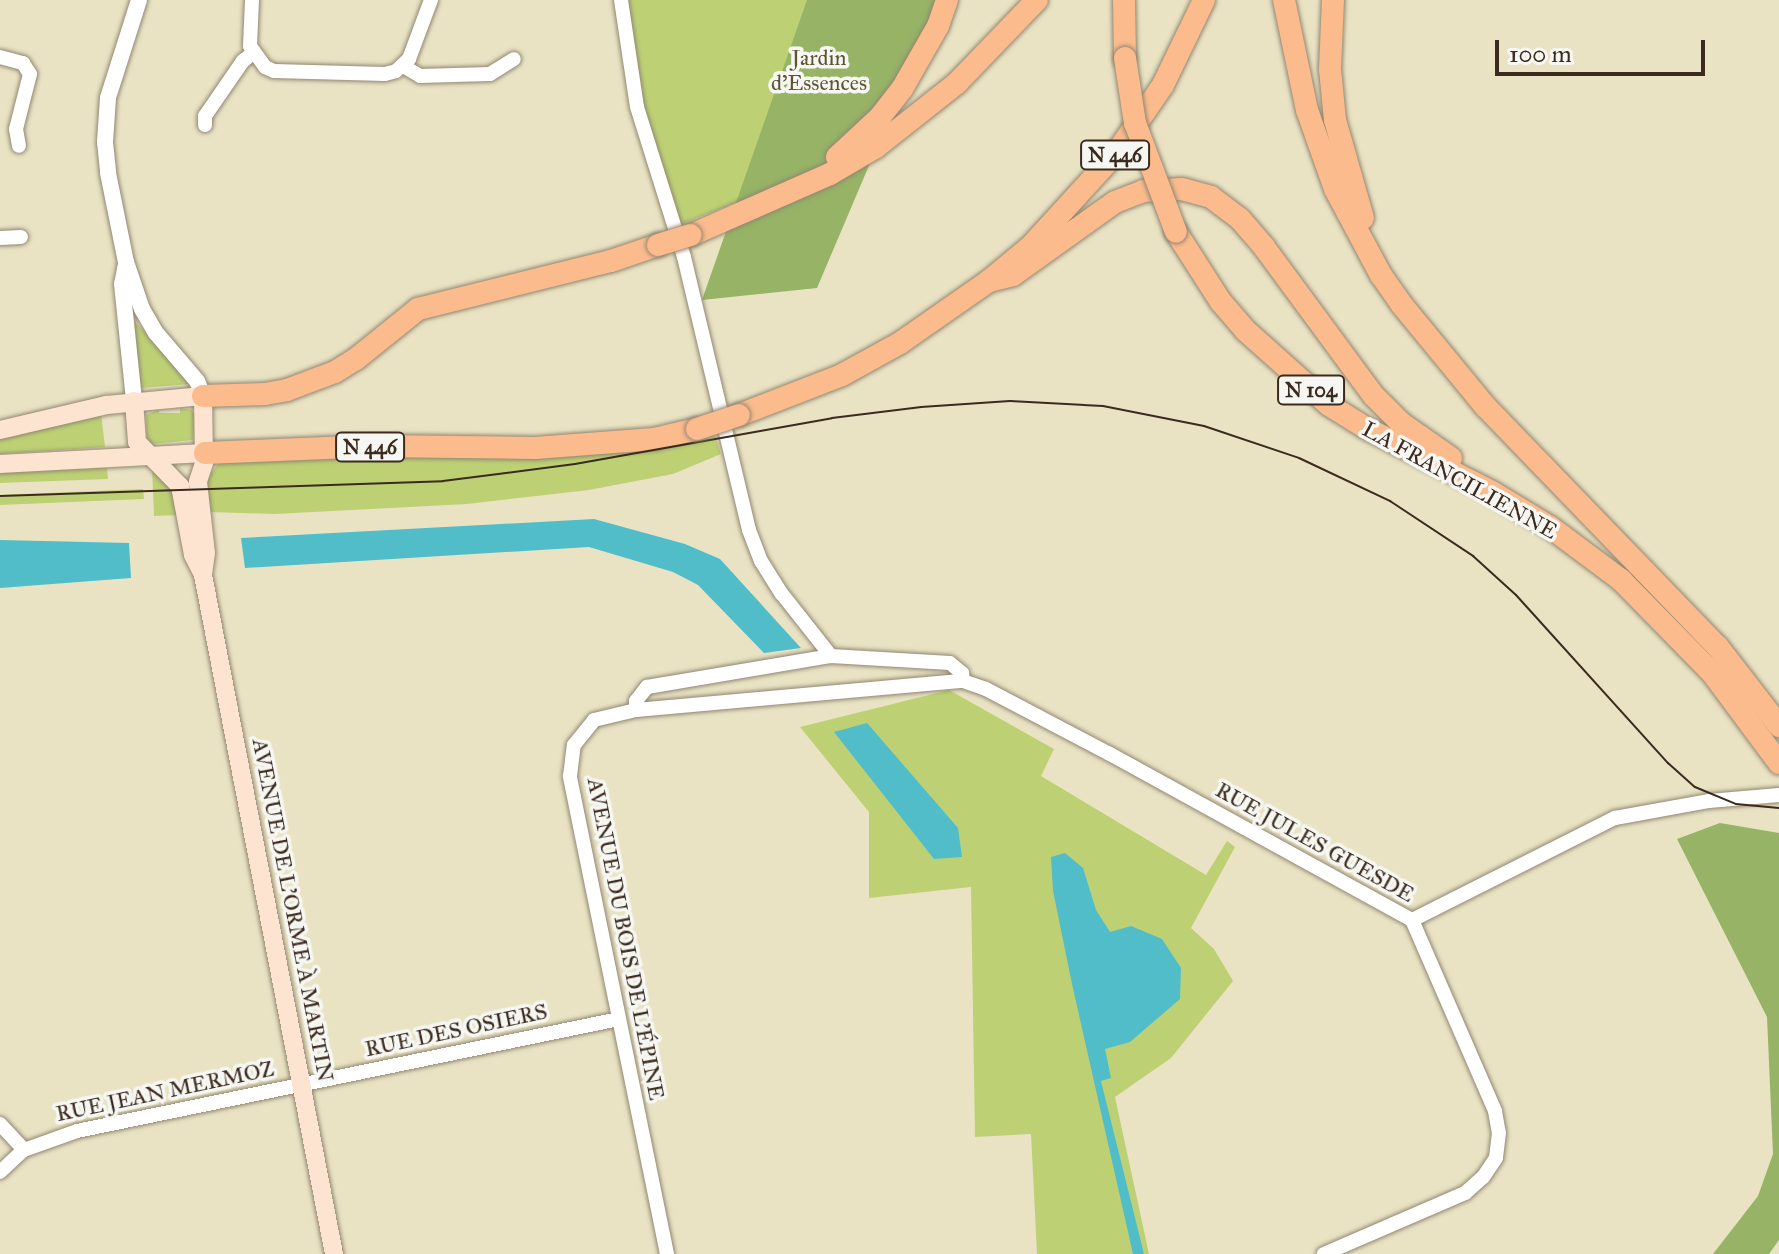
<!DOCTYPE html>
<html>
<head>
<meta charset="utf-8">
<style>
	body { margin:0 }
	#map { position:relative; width:1779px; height:1254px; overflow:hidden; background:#e9e3c4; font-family:"IM FELL Great Primer",serif }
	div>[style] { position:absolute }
	.green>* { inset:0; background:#bdd174 }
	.forest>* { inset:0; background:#96b366 }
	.water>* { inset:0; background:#50bdc9 }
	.roads { filter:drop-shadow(0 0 2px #928671) drop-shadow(0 0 2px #928671) }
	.minor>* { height:14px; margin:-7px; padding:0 7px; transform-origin:7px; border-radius:7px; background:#fff }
	.tertiary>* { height:16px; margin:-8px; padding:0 8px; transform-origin:8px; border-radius:8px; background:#fff }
	.secondary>* { height:18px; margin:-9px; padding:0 9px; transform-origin:9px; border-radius:9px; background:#fde4d1 }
	.trunk>* { height:22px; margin:-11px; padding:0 11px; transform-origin:11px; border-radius:11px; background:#fbbb8d }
	.tram>* { height:2px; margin:-1px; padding:0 1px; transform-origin:1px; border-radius:1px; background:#3b2a1e }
	.bridges { filter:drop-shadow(0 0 2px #928671) drop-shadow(0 0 2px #928671) }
	.trunk-bridge>* { height:22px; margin:-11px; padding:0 11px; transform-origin:11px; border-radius:11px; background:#fbbb8d }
	span { translate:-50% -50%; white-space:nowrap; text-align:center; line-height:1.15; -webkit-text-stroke:7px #f6f6f2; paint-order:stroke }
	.shield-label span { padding:2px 6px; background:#f6f6f2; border:2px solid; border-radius:6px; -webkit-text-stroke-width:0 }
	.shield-label { font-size:20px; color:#3b2a1e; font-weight:700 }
	.park-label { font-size:22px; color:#5c5434 }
	.street-label { font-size:22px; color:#3b2a1e }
	.scale { position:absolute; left:1495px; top:40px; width:210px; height:36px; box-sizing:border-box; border:4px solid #3b2a1e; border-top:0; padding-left:10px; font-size:24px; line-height:28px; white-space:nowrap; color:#3b2a1e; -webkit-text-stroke:6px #f6f6f2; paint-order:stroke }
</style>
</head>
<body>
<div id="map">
	<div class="green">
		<div style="clip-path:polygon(619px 0,941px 0,777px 186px,674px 227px,637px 107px)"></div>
		<div style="clip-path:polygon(133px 320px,148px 335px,190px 384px,141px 388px)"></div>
		<div style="clip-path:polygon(180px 408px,192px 410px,195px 416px,193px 440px,151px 444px,147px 440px,146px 415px,159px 409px,159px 413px,180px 413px)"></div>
		<div style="clip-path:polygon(101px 413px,105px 447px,0 454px,0 437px)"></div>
		<div style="clip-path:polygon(714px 432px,721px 454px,673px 474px,589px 490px,467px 504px,275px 514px,209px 512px,206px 479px,220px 462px,547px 451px)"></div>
		<div style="clip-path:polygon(152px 466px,169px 480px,179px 515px,154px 516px)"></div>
		<div style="clip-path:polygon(107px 468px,108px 479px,0 483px,0 471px)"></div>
		<div style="clip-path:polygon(143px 489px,144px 499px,0 505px,0 495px)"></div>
		<div style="clip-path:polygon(949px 690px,1054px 749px,1041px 776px,1206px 875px,1227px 841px,1235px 847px,1191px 928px,1214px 949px,1233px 981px,1171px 1058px,1115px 1097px,1149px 1254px,1037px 1254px,1031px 1134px,975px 1137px,971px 887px,869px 898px,869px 812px,800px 727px)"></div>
	</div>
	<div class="forest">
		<div style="clip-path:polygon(807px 0,936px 0,927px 29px,817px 288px,702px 300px)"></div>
		<div style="clip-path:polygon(1720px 823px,1779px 833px,1779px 1240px,1769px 1254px,1713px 1254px,1758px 1196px,1773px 1154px,1767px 1017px,1677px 839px)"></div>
	</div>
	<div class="water">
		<div style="clip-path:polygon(594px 519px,685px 544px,720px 559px,801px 648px,764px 653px,698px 585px,673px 572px,589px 547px,245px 568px,241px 538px)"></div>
		<div style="clip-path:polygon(0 540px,129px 543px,131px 578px,0 588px)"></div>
		<div style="clip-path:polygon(867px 723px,958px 828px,962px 857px,934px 859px,834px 732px)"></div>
		<div style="clip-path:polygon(1065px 853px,1083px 868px,1096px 910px,1110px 932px,1131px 926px,1162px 939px,1181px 968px,1180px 999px,1130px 1042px,1105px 1049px,1111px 1078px,1101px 1081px,1144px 1254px,1133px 1254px,1072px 984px,1053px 891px,1051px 857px)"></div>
	</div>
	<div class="roads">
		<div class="minor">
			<div style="left:252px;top:0;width:46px;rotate:92.5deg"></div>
			<div style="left:250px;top:46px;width:26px;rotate:54deg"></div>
			<div style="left:265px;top:67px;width:10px;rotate:24deg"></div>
			<div style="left:274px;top:71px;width:111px;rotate:1.5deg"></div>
			<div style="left:385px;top:74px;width:11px;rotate:-15deg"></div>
			<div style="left:396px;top:71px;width:18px;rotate:-43deg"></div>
			<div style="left:409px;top:59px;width:63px;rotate:-69.6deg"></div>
			<div style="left:621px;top:0;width:108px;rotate:81.5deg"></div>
			<div style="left:637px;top:107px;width:157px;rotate:72.6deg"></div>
			<div style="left:684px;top:257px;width:281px;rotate:76.6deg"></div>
			<div style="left:749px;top:530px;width:33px;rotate:69deg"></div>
			<div style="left:761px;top:561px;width:39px;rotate:58deg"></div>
			<div style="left:782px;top:594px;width:79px;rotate:51.7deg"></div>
			<div style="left:0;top:57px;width:24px;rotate:15deg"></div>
			<div style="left:23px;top:63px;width:13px;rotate:58deg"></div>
			<div style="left:30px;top:74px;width:57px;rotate:104.3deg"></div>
			<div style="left:16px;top:129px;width:17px;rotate:80deg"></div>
			<div style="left:403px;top:66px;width:20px;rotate:30deg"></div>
			<div style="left:420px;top:76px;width:70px;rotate:-1.6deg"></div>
			<div style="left:490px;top:74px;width:28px;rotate:-32deg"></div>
			<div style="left:205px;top:125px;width:9px;rotate:-90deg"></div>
			<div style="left:205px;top:116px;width:67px;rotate:-55.4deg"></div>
			<div style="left:243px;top:61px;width:13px;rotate:-39deg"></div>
			<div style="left:0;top:238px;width:21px;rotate:-3deg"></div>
			<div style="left:636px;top:710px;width:9px;rotate:-90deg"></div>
			<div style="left:636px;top:701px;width:18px;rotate:-52deg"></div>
			<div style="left:647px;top:687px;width:187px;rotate:-9.6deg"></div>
			<div style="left:831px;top:656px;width:119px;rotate:3.4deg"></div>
			<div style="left:950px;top:663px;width:16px;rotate:40deg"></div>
			<div style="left:962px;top:673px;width:8px;rotate:83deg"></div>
			<div style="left:1412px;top:920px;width:227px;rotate:-26.7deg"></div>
			<div style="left:1615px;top:818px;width:96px;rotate:-10.3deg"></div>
			<div style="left:1709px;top:801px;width:70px;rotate:-4.9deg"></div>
			<div style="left:0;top:1124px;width:35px;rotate:47deg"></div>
			<div style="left:0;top:1172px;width:33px;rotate:-43deg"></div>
			<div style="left:24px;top:1150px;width:56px;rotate:-19.7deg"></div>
			<div style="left:77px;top:1131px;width:553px;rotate:-11.68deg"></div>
			<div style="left:667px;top:1254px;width:488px;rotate:-101.5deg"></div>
			<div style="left:570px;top:776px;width:31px;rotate:-83deg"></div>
			<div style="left:574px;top:745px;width:32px;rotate:-51deg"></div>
			<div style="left:594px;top:720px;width:43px;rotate:-13.4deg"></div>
			<div style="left:636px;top:710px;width:328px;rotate:-5.1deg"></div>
			<div style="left:963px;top:681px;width:24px;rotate:19deg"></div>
			<div style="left:986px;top:689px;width:140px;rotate:27.7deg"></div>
			<div style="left:1110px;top:754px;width:345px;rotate:28.8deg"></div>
			<div style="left:1412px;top:920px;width:208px;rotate:66.5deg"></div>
			<div style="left:1495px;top:1111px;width:22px;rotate:80deg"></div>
			<div style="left:1499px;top:1133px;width:25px;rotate:97deg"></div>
			<div style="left:1496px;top:1158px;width:23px;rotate:124deg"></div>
			<div style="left:1483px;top:1177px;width:24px;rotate:138deg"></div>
			<div style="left:1465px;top:1193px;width:154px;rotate:156.6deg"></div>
		</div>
		<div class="tertiary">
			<div style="left:139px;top:0;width:103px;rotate:107.6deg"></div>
			<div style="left:108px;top:98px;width:44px;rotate:93.9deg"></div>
			<div style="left:105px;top:142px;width:31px;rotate:84deg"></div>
			<div style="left:108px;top:173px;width:91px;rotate:78.6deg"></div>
			<div style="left:126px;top:262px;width:50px;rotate:71.2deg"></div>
			<div style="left:142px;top:309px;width:28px;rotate:60deg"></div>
			<div style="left:156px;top:333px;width:63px;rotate:49.5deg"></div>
			<div style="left:197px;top:381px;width:16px;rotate:68deg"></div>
			<div style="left:126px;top:264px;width:20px;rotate:101deg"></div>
			<div style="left:122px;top:284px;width:118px;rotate:84.1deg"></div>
		</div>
		<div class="secondary">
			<div style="left:134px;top:401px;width:41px;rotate:85.8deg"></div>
			<div style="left:137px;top:442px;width:62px;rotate:45.7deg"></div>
			<div style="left:180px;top:486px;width:70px;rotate:79.3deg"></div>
			<div style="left:193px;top:555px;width:22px;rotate:63deg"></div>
			<div style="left:203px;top:575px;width:692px;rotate:79.08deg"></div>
			<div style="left:0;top:430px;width:110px;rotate:-13.2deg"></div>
			<div style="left:107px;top:405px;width:96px;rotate:-5.4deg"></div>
			<div style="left:203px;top:396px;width:67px;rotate:89.1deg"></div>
			<div style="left:204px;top:463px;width:20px;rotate:108deg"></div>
			<div style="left:198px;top:482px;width:71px;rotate:83.6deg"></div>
			<div style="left:206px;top:553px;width:22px;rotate:98deg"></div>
			<div style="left:0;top:464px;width:205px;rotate:-3.1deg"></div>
		</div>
		<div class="trunk">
			<div style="left:1124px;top:0;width:58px;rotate:89deg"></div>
			<div style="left:1284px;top:0;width:112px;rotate:78.2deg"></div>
			<div style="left:1307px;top:110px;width:84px;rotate:70.5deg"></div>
			<div style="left:1335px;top:189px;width:98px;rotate:61.9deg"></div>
			<div style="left:1381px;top:275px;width:37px;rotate:55deg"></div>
			<div style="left:1402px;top:305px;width:131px;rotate:50.6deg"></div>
			<div style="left:1485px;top:406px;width:335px;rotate:46deg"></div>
			<div style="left:1718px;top:647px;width:100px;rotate:52.3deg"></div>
			<div style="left:1333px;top:0;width:69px;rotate:92.5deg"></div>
			<div style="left:1330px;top:69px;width:51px;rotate:84.4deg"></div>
			<div style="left:1335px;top:120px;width:102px;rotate:74.1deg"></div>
			<div style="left:837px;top:157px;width:59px;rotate:-42.9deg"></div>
			<div style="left:880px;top:117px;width:36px;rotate:-52deg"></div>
			<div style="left:902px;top:89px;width:73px;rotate:-60.3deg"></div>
			<div style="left:938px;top:26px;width:28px;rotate:-71deg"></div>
			<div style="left:1176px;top:232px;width:83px;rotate:57.3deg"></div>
			<div style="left:1221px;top:302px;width:37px;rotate:49deg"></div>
			<div style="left:1245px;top:330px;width:113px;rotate:41.8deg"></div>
			<div style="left:1329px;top:405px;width:44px;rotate:31.9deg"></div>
			<div style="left:1366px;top:428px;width:141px;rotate:26.9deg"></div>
			<div style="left:1492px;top:492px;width:68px;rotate:31.1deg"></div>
			<div style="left:1550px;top:527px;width:89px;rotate:36.7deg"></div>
			<div style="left:1621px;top:580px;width:132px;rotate:45.6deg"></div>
			<div style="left:1713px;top:674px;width:111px;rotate:53.4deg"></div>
			<div style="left:691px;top:235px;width:152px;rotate:-23.7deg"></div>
			<div style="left:830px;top:174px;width:53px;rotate:-30.4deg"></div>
			<div style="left:876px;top:147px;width:103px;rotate:-38.3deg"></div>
			<div style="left:957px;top:83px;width:115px;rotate:-46.1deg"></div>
			<div style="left:989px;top:281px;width:25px;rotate:-14deg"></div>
			<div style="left:1013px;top:275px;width:125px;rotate:-35.6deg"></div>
			<div style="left:1115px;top:202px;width:30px;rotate:-21deg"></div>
			<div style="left:1143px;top:191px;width:39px;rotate:-3deg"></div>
			<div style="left:1182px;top:189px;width:30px;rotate:15deg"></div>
			<div style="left:1211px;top:197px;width:36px;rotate:37deg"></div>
			<div style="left:1240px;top:219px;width:37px;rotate:49deg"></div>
			<div style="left:1264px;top:247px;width:185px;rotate:53.6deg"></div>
			<div style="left:1374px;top:396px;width:38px;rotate:45deg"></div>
			<div style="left:1401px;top:423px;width:61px;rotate:35deg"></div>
			<div style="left:203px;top:396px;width:62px;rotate:-1.8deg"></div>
			<div style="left:265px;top:394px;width:22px;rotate:-10deg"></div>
			<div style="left:287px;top:390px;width:51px;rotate:-20.6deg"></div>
			<div style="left:335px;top:372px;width:25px;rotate:-32deg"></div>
			<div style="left:356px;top:359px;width:80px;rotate:-38.9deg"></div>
			<div style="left:418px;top:309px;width:199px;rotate:-14deg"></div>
			<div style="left:611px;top:261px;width:50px;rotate:-18.8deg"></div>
			<div style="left:739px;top:415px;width:110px;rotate:-21.2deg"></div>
			<div style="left:842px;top:375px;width:66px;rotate:-28.9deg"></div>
			<div style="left:900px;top:343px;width:108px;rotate:-34.9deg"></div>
			<div style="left:989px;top:281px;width:56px;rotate:-39.9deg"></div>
			<div style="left:1032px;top:245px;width:126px;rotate:-47.6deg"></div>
			<div style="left:1117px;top:152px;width:81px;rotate:-55.5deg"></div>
			<div style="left:1163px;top:85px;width:94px;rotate:-64.2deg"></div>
			<div style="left:205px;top:453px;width:169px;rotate:-2.4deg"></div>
			<div style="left:374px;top:446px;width:161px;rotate:0.7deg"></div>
			<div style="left:535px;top:448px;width:119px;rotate:-4.3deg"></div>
			<div style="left:654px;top:439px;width:44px;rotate:-13.1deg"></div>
		</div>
	</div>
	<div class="tram">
		<div style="left:0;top:496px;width:443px;rotate:-1.9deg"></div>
		<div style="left:443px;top:481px;width:133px;rotate:-7.3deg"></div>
		<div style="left:575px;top:464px;width:261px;rotate:-10.1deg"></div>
		<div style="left:832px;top:418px;width:90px;rotate:-7deg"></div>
		<div style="left:921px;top:407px;width:89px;rotate:-3.9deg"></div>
		<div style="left:1010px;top:401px;width:93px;rotate:3.1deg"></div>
		<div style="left:1103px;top:406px;width:103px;rotate:11.2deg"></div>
		<div style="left:1204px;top:426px;width:100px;rotate:18.6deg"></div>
		<div style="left:1299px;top:458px;width:101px;rotate:25.3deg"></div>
		<div style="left:1390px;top:501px;width:100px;rotate:33.5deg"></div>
		<div style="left:1473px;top:556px;width:58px;rotate:42.2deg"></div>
		<div style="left:1516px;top:595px;width:227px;rotate:47.9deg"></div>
		<div style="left:1668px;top:763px;width:36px;rotate:42deg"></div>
		<div style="left:1695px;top:787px;width:44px;rotate:22.5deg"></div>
		<div style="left:1736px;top:804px;width:43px;rotate:5.3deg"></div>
	</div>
	<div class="bridges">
		<div class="trunk-bridge">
			<div style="left:1125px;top:58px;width:66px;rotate:81.3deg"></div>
			<div style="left:1135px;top:123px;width:116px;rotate:69.4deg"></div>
			<div style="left:658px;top:245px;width:34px;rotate:-17deg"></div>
			<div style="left:697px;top:429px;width:44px;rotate:-18.4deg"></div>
		</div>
	</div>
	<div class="shield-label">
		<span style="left:1115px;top:155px">N 446</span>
		<span style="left:1311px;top:390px">N 104</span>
		<span style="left:370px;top:447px">N 446</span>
	</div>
	<div class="park-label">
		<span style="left:819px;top:70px">Jardin<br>d'Essences</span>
	</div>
	<div class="street-label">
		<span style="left:1460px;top:480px;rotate:29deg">LA FRANCILIENNE</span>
		<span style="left:1315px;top:842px;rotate:29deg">RUE JULES GUESDE</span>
		<span style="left:293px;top:910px;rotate:79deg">AVENUE DE L'ORME À MARTIN</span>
		<span style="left:626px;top:939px;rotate:79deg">AVENUE DU BOIS DE L'ÉPINE</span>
		<span style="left:456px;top:1030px;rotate:-12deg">RUE DES OSIERS</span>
		<span style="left:165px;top:1091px;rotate:-12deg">RUE JEAN MERMOZ</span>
	</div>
	<div class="scale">100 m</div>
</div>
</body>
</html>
